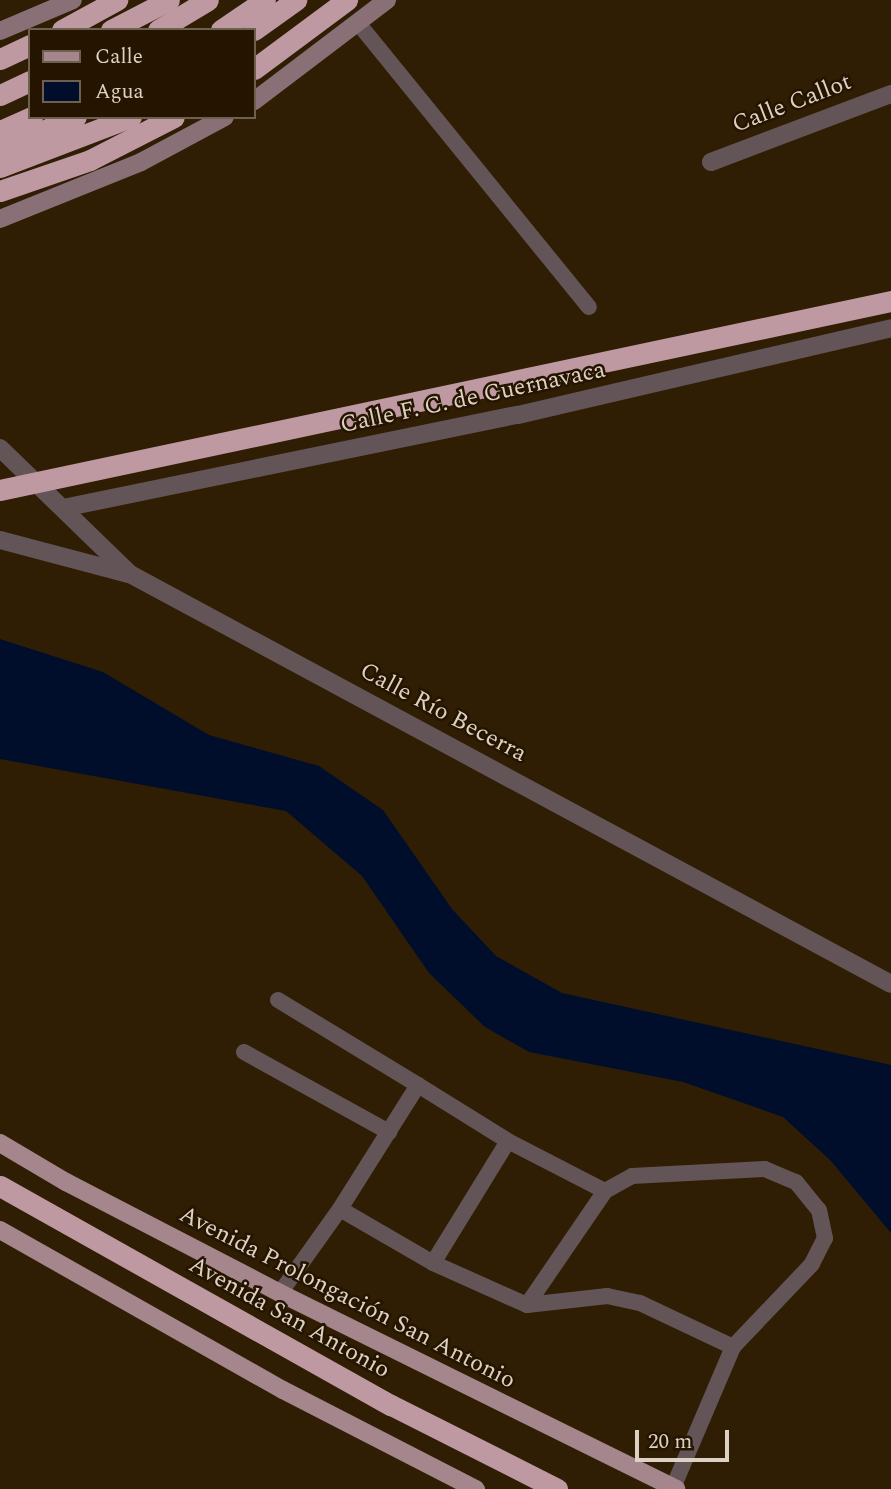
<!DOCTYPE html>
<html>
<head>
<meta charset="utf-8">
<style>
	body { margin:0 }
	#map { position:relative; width:891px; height:1489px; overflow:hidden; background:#2f1e04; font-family:Spectral,serif }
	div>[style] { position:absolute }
	.water>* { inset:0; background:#000e2c }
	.service>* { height:16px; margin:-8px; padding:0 8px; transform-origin:8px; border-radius:8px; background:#635458 }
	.minor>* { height:18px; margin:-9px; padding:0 9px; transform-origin:9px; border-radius:9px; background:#635458 }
	.secondary>* { height:18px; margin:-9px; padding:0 9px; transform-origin:9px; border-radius:9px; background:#897076 }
	.primary>* { height:18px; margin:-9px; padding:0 9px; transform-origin:9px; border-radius:9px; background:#a5868d }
	.motorway>* { height:21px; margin:-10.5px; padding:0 10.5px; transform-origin:10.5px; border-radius:10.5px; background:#bf99a2 }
	.motorway-bridge>* { height:21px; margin:-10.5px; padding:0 10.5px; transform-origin:10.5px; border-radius:10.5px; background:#bf99a2 }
	span { translate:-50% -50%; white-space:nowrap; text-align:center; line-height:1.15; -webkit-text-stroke:5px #251500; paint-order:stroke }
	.street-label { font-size:24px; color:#dcd1c2 }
	.legend { position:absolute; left:28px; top:28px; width:228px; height:91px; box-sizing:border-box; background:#251500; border:2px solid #6e604e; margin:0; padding:9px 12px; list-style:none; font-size:21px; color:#dcd1c2 }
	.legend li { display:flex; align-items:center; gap:14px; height:35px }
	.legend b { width:35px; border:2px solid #6e604e }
	.scale { position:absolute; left:635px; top:1430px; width:94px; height:32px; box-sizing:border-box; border:4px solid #dcd1c2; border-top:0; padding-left:9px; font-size:21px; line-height:24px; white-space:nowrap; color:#dcd1c2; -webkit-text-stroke:5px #251500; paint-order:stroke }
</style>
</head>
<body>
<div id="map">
	<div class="water">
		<div style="clip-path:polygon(0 639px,103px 672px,209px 735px,319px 766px,383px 810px,452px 909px,496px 956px,562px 993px,891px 1065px,891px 1233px,831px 1161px,783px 1117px,683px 1082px,529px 1052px,485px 1027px,429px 973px,362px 876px,286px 811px,0 759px)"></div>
	</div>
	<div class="service">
		<div style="left:358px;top:23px;width:366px;rotate:50.9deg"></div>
		<div style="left:278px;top:1000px;width:164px;rotate:31.3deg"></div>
		<div style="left:418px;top:1085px;width:146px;rotate:122.2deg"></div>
		<div style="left:340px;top:1209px;width:108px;rotate:30.1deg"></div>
		<div style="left:433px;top:1263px;width:103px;rotate:24.1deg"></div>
		<div style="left:527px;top:1305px;width:81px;rotate:-6.4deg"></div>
		<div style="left:607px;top:1296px;width:34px;rotate:12deg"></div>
		<div style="left:640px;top:1303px;width:103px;rotate:25.3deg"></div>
		<div style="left:244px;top:1052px;width:166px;rotate:28.9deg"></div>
		<div style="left:418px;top:1085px;width:106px;rotate:31.9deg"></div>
		<div style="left:508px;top:1141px;width:109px;rotate:27.3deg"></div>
		<div style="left:433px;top:1263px;width:143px;rotate:-58.4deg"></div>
		<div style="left:280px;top:1293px;width:103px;rotate:-54.5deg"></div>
		<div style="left:527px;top:1305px;width:138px;rotate:-55.6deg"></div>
		<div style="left:605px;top:1191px;width:31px;rotate:-29deg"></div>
		<div style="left:632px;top:1176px;width:133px;rotate:-3deg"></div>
		<div style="left:765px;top:1169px;width:34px;rotate:23deg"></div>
		<div style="left:796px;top:1182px;width:36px;rotate:51deg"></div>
		<div style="left:819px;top:1210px;width:29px;rotate:78deg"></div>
		<div style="left:825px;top:1238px;width:29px;rotate:117deg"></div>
		<div style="left:812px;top:1264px;width:115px;rotate:133.6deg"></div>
		<div style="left:733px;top:1347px;width:153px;rotate:113.1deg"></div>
	</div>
	<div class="minor">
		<div style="left:711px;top:162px;width:192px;rotate:-20.7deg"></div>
		<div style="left:0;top:448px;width:181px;rotate:44.1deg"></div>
		<div style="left:130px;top:574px;width:864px;rotate:28.31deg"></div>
		<div style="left:63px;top:508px;width:464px;rotate:-11.6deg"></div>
		<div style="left:518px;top:415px;width:383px;rotate:-13.1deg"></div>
		<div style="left:0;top:540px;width:133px;rotate:14.8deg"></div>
	</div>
	<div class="secondary">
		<div style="left:0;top:31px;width:79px;rotate:-23deg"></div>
		<div style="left:254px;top:101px;width:167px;rotate:-37.2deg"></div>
		<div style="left:0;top:219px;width:152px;rotate:-22deg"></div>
		<div style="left:141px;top:162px;width:95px;rotate:-28.2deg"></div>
	</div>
	<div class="primary">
		<div style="left:0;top:1143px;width:77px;rotate:30.6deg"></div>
		<div style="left:66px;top:1182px;width:241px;rotate:27.4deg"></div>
		<div style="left:280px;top:1293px;width:442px;rotate:26.3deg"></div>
		<div style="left:0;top:1230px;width:325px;rotate:29.5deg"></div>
		<div style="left:283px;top:1390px;width:217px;rotate:27.2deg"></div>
	</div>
	<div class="motorway">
		<div style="left:62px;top:30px;width:63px;rotate:-28.6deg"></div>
		<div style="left:111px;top:30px;width:65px;rotate:-27.3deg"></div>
		<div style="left:158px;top:30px;width:58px;rotate:-31deg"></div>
		<div style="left:221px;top:30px;width:53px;rotate:-34.3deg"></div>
		<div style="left:254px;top:30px;width:52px;rotate:-35.5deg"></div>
		<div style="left:0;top:59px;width:33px;rotate:-25deg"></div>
		<div style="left:254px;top:69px;width:116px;rotate:-36.6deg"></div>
		<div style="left:0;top:95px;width:33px;rotate:-25deg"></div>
		<div style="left:0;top:131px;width:35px;rotate:-24deg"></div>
		<div style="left:0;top:149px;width:82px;rotate:-22.8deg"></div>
		<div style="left:0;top:167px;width:140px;rotate:-20.9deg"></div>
		<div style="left:0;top:191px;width:95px;rotate:-19deg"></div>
		<div style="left:90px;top:160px;width:94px;rotate:-27.1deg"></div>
		<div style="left:0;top:1186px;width:448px;rotate:29.3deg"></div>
		<div style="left:391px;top:1405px;width:186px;rotate:26.8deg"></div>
	</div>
	<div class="motorway-bridge">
		<div style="left:0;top:490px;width:911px;rotate:-11.98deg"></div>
	</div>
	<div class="street-label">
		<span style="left:792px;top:104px;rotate:-21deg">Calle Callot</span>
		<span style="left:473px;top:398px;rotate:-12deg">Calle F. C. de Cuernavaca</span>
		<span style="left:443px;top:713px;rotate:28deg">Calle Río Becerra</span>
		<span style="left:347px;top:1298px;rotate:27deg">Avenida Prolongación San Antonio</span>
		<span style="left:289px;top:1318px;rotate:29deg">Avenida San Antonio</span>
	</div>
	<ul class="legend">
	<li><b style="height:9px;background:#a5868d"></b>Calle</li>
	<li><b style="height:19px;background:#000e2c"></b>Agua</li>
	</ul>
	<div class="scale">20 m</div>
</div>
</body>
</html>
